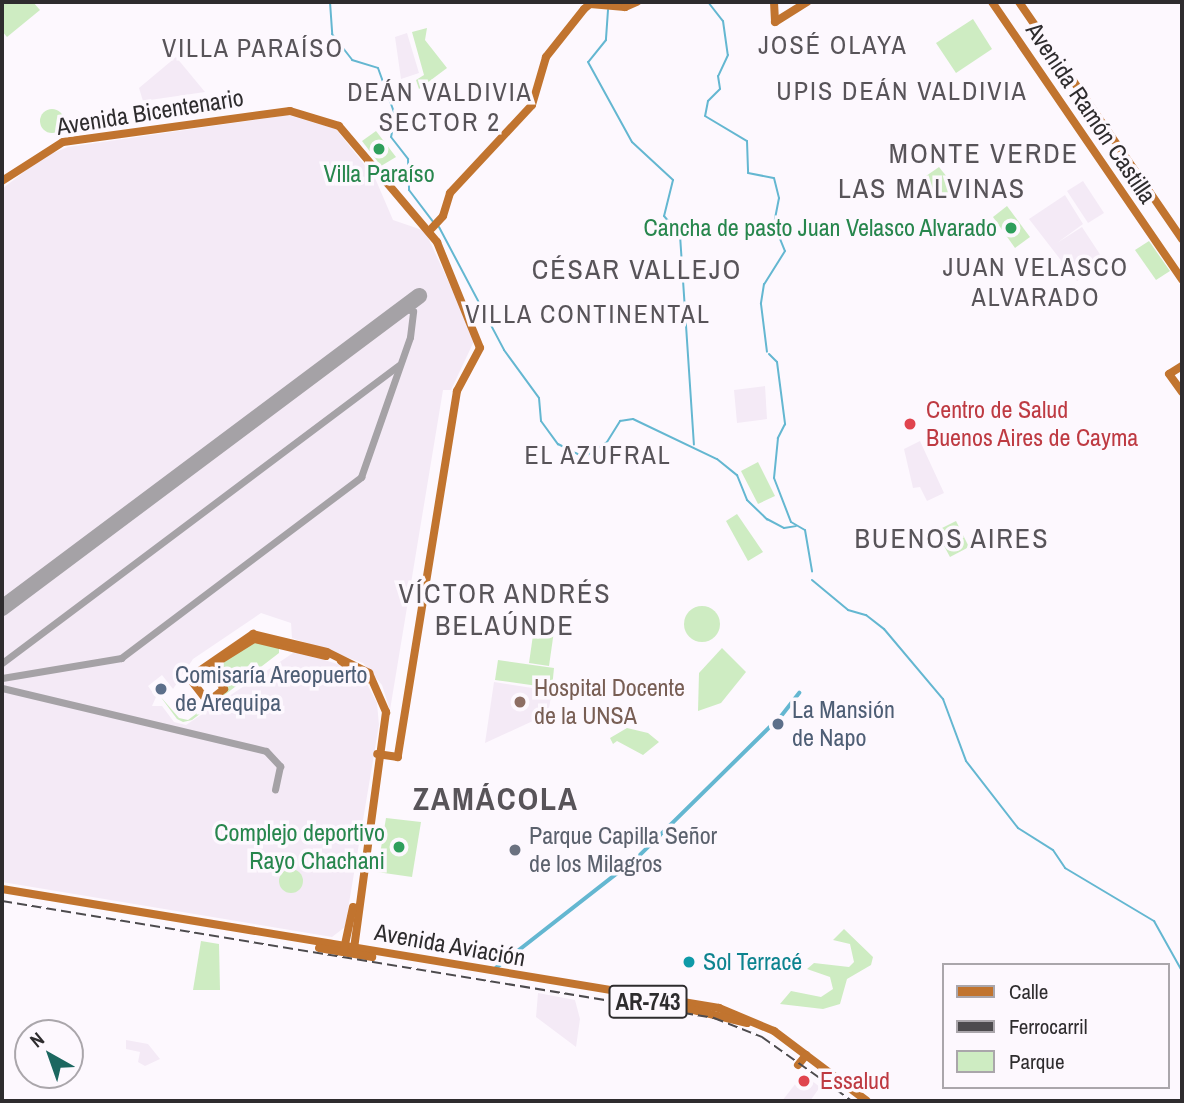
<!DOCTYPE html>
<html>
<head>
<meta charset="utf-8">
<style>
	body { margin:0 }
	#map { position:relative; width:1184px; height:1103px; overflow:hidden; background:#fdf8fe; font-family:"Archivo Narrow",sans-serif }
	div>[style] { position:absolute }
	.built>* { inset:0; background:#f4eaf6 }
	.green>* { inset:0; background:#ceecc2 }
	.round { border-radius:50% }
	.stream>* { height:2px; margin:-1px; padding:0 1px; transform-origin:1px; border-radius:1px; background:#64b7d1 }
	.canal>* { height:3.5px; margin:-1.75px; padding:0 1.75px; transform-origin:1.75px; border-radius:1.75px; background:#64b7d1 }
	.taxiway>* { height:7px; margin:-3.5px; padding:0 3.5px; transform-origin:3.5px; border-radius:3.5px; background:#a5a2a6 }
	.runway>* { height:16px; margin:-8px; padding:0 8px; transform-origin:8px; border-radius:8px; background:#a5a2a6 }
	.major>* { height:8px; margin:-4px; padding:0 4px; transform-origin:4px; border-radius:4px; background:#c1742f }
	.rail>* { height:2px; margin-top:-1px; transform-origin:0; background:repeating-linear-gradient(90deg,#4d4b4e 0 10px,transparent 0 15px) }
	.dots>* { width:19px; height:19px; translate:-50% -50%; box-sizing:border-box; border:4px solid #fdf8fe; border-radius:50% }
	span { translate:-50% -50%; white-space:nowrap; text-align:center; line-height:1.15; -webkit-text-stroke:7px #fdf8fe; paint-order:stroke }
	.shield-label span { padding:2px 5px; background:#fdf8fe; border:2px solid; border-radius:5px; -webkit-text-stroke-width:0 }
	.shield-label { font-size:23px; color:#2e2c2e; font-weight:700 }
	.street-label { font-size:24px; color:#2e2c2e }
	.leisure-label { font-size:24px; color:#27864d }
	.right { translate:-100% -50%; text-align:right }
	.health-label { font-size:24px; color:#be3a42 }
	.left { translate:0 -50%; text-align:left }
	.service-label { font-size:24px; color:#4e5e75 }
	.education-label { font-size:24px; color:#785e54 }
	.worship-label { font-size:24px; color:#5b616d }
	.culture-label { font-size:24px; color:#0d838f }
	.neighbourhood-label { font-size:26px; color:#585459; letter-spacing:2px }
	.quarter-label { font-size:28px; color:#585459; letter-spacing:2px }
	.district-label { font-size:32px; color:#585459; font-weight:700; letter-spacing:2px }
	.frame { position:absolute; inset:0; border:4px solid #2e2c2e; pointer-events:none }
	.legend { position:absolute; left:942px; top:963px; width:228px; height:126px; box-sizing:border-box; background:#fdf8fe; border:2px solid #aaa6ab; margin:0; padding:9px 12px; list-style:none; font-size:21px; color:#2e2c2e }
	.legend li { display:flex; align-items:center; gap:14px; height:35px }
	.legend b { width:35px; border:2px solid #aaa6ab }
	.north { position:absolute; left:14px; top:1019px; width:70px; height:70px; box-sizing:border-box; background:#fdf8fe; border:2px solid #aaa6ab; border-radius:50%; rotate:320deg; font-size:19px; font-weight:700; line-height:28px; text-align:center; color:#2e2c2e }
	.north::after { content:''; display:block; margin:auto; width:24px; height:32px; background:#1c6760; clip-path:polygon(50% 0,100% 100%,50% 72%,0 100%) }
</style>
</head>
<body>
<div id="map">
	<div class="built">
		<div style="clip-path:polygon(407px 33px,419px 73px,401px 79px,395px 37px)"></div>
		<div style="clip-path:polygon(176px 57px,205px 92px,143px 101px,139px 88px)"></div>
		<div style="clip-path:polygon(288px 115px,336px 129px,375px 178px,393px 220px,425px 231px,475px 339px,451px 390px,443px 390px,390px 710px,382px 685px,363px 663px,292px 638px,291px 623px,261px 613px,193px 659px,173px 689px,162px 675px,148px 686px,156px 697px,152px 706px,162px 706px,174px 722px,186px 725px,296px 651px,350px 668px,367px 684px,377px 703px,379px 725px,345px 927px,332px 937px,2px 882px,2px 189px,43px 157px,68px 147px)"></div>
		<div style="clip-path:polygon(1083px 181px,1104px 213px,1088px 223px,1067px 191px)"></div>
		<div style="clip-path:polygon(1065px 195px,1083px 224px,1057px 243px,1082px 227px,1105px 262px,1077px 281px,1029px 219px)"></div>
		<div style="clip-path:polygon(765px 386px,767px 419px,737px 423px,734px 390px)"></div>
		<div style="clip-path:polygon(920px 441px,944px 493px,927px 501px,920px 487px,913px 488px,904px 449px)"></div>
		<div style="clip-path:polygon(494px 682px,552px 691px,548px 714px,485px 743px)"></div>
		<div style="clip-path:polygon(538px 993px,575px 1000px,580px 1019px,576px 1047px,536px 1017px)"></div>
		<div style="clip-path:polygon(126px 1040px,148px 1044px,160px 1059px,145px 1066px,138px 1062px,140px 1052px,126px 1049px)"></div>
		<div style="clip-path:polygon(803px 1074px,820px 1087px,810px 1101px,782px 1101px)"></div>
	</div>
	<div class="green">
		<div style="clip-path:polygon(2px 2px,33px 2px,40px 10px,7px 37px,2px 31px)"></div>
		<div style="clip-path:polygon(973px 19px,992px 49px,956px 73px,936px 43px)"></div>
		<div style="clip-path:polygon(427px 28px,425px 40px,447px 68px,419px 89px,416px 80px,424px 75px,412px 32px)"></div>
		<div class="round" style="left:40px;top:109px;width:24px;height:24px"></div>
		<div style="clip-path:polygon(376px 131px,396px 157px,381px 166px,362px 141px)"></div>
		<div style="clip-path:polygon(939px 167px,947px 177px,954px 195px,931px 193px,926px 176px)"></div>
		<div style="clip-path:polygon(1007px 206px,1030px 237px,1015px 248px,993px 217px)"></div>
		<div style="clip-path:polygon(1149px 241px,1170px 271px,1156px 280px,1135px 250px)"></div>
		<div style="clip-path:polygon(758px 462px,775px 496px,758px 504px,741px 471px)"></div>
		<div style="clip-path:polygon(737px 514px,763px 552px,748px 561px,726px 521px)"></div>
		<div style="clip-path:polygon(956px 521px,969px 547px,950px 557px,936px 531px)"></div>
		<div class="round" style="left:684px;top:606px;width:36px;height:36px"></div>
		<div style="clip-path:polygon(534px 628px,554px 631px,549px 666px,529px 663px)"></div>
		<div style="clip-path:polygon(252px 642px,279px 647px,279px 653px,192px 720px,183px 722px,177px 719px,160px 696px,179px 718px,188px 720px,225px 692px,218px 665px)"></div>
		<div style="clip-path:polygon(722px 648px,746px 672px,721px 703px,698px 711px,699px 673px)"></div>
		<div style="clip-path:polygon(498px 660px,554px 668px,552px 688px,495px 680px)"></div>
		<div style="clip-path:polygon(627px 728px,648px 733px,659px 742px,643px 755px,617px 741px,613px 744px,610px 738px)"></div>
		<div style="clip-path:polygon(386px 818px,421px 822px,412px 877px,377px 872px)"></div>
		<div class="round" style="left:279px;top:869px;width:24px;height:24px"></div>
		<div style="clip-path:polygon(844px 929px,873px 957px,871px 965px,847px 979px,840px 1004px,823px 1009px,780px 1004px,791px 991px,821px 997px,833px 989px,830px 977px,807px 969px,814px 963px,849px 967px,854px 962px,850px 944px,833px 940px)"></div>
		<div style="clip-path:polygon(201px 941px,219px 944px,220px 990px,193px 990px)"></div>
	</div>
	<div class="stream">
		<div style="left:330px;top:2px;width:32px;rotate:86deg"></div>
		<div style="left:332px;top:34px;width:33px;rotate:52deg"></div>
		<div style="left:352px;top:60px;width:27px;rotate:17deg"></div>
		<div style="left:378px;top:68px;width:50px;rotate:70.1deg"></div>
		<div style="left:395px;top:115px;width:22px;rotate:100deg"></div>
		<div style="left:391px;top:137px;width:28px;rotate:52deg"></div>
		<div style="left:408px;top:159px;width:31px;rotate:88deg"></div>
		<div style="left:409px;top:190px;width:41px;rotate:52.9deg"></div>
		<div style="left:708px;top:2px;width:24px;rotate:52deg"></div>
		<div style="left:723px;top:21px;width:34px;rotate:82deg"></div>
		<div style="left:728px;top:55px;width:23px;rotate:115deg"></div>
		<div style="left:718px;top:76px;width:13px;rotate:81deg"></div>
		<div style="left:720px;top:89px;width:17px;rotate:135deg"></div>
		<div style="left:708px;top:101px;width:15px;rotate:101deg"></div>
		<div style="left:705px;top:116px;width:49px;rotate:30.8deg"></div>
		<div style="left:747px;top:141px;width:32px;rotate:88deg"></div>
		<div style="left:748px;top:173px;width:26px;rotate:11deg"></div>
		<div style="left:774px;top:178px;width:21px;rotate:76deg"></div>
		<div style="left:779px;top:198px;width:26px;rotate:101deg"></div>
		<div style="left:774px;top:224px;width:29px;rotate:68deg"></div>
		<div style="left:785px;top:251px;width:39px;rotate:122deg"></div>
		<div style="left:764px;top:284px;width:20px;rotate:99deg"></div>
		<div style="left:761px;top:304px;width:48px;rotate:82.9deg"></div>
		<div style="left:608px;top:10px;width:30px;rotate:94deg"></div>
		<div style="left:606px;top:40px;width:28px;rotate:129deg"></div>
		<div style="left:588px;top:62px;width:91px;rotate:61.2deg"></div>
		<div style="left:632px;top:142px;width:56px;rotate:42.8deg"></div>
		<div style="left:673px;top:180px;width:37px;rotate:104deg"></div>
		<div style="left:664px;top:216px;width:25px;rotate:50deg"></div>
		<div style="left:680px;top:235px;width:210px;rotate:86.2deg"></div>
		<div style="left:439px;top:227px;width:139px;rotate:62.1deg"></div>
		<div style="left:504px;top:350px;width:59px;rotate:53.9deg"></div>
		<div style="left:539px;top:398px;width:23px;rotate:85deg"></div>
		<div style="left:541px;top:421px;width:29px;rotate:54deg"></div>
		<div style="left:558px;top:444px;width:29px;rotate:27deg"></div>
		<div style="left:584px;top:457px;width:27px;rotate:-33deg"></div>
		<div style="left:607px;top:442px;width:25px;rotate:-58deg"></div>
		<div style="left:620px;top:421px;width:13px;rotate:-9deg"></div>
		<div style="left:633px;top:419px;width:93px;rotate:25.5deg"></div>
		<div style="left:717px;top:459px;width:26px;rotate:39deg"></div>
		<div style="left:737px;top:475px;width:27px;rotate:68deg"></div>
		<div style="left:747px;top:500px;width:28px;rotate:44deg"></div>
		<div style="left:767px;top:519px;width:19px;rotate:28deg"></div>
		<div style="left:784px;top:528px;width:12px;rotate:-9deg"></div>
		<div style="left:769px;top:354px;width:11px;rotate:45deg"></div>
		<div style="left:777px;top:362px;width:63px;rotate:82.6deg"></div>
		<div style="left:785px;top:424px;width:16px;rotate:117deg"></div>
		<div style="left:778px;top:438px;width:40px;rotate:95.7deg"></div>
		<div style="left:774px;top:478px;width:47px;rotate:68.9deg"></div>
		<div style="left:791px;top:522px;width:16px;rotate:30deg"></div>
		<div style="left:805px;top:530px;width:42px;rotate:80.3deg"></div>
		<div style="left:812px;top:580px;width:47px;rotate:39.8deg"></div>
		<div style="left:848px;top:610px;width:19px;rotate:16deg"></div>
		<div style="left:866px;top:615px;width:23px;rotate:38deg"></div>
		<div style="left:884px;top:629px;width:92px;rotate:49.9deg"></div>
		<div style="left:943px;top:699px;width:66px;rotate:69.6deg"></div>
		<div style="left:966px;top:761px;width:85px;rotate:52.2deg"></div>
		<div style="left:1018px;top:828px;width:41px;rotate:32.2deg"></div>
		<div style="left:1053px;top:850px;width:22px;rotate:56deg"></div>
		<div style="left:1065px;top:868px;width:104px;rotate:30.8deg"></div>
		<div style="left:1154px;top:921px;width:57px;rotate:60.8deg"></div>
	</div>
	<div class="canal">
		<div style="left:782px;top:715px;width:28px;rotate:-52deg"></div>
		<div style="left:496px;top:968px;width:179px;rotate:-38deg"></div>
		<div style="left:637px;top:858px;width:201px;rotate:-44.6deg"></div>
	</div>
	<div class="taxiway">
		<div style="left:2px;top:663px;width:496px;rotate:-36.9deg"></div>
		<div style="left:2px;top:678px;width:121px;rotate:-9.5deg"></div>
		<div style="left:121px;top:658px;width:301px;rotate:-37deg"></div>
		<div style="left:361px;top:477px;width:148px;rotate:-70.7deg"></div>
		<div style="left:410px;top:337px;width:26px;rotate:-83deg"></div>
		<div style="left:413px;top:311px;width:10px;rotate:-163deg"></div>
		<div style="left:2px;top:688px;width:271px;rotate:13.4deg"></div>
		<div style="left:266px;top:751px;width:21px;rotate:47deg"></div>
		<div style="left:280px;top:766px;width:24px;rotate:102deg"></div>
	</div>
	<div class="runway">
		<div style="left:2px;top:608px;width:521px;rotate:-36.8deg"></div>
	</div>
	<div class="major">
		<div style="left:774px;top:2px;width:20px;rotate:87deg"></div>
		<div style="left:775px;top:22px;width:38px;rotate:-32deg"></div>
		<div style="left:992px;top:2px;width:337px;rotate:55.6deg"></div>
		<div style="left:1019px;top:2px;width:288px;rotate:55.5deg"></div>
		<div style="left:2px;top:181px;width:72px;rotate:-32.6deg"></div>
		<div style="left:63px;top:142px;width:229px;rotate:-7.8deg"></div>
		<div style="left:290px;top:111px;width:51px;rotate:17deg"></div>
		<div style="left:339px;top:126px;width:152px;rotate:49.8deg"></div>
		<div style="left:437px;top:242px;width:114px;rotate:67.9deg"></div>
		<div style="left:480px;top:348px;width:49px;rotate:118.1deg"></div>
		<div style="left:457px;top:391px;width:371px;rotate:99.2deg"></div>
		<div style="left:398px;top:757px;width:21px;rotate:-172deg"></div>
		<div style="left:432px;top:228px;width:16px;rotate:-47deg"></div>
		<div style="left:443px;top:216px;width:24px;rotate:-73deg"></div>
		<div style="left:450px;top:193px;width:120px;rotate:-47deg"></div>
		<div style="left:532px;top:105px;width:50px;rotate:-73.7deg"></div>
		<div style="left:546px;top:57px;width:61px;rotate:-51.6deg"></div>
		<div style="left:584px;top:9px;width:8px;rotate:-40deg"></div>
		<div style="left:590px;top:4px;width:35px;rotate:5deg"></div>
		<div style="left:625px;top:7px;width:13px;rotate:-23deg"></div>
		<div style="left:1182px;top:366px;width:15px;rotate:148deg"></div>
		<div style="left:1169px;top:374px;width:22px;rotate:54deg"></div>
		<div style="left:329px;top:653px;width:45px;rotate:26.6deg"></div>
		<div style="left:369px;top:673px;width:43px;rotate:66.4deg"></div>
		<div style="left:386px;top:712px;width:239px;rotate:97.7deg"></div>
		<div style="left:326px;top:656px;width:74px;rotate:-166.7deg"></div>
		<div style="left:254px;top:639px;width:44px;rotate:148.1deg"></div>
		<div style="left:217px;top:662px;width:12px;rotate:104deg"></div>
		<div style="left:214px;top:674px;width:18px;rotate:56deg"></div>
		<div style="left:224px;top:689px;width:21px;rotate:141deg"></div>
		<div style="left:208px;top:702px;width:31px;rotate:-128deg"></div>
		<div style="left:189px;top:678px;width:78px;rotate:-34.5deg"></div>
		<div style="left:253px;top:634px;width:76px;rotate:13.7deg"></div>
		<div style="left:341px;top:661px;width:32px;rotate:35deg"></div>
		<div style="left:2px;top:889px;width:727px;rotate:9.42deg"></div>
		<div style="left:719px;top:1008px;width:60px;rotate:22.7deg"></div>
		<div style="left:774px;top:1031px;width:116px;rotate:37deg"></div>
		<div style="left:319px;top:948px;width:54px;rotate:9.6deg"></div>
		<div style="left:344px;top:949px;width:43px;rotate:-77.9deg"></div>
		<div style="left:685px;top:1008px;width:64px;rotate:13.6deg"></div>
		<div style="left:798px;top:1065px;width:13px;rotate:-51deg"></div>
	</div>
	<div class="rail">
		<div style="left:2px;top:901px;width:722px;rotate:9.33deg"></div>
		<div style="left:714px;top:1018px;width:52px;rotate:21.6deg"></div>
		<div style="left:762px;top:1037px;width:110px;rotate:35.4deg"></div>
	</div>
	<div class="dots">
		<div style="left:379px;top:149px;background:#2e9e5b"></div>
		<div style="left:1011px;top:228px;background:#2e9e5b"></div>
		<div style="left:910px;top:424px;background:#e0444e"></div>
		<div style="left:161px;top:689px;background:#5c6f8a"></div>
		<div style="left:520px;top:702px;background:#8d6e63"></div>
		<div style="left:778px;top:724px;background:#5c6f8a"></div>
		<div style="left:399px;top:847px;background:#2e9e5b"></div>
		<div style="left:515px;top:850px;background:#6b7280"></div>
		<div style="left:689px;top:962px;background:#0f9aa8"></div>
		<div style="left:804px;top:1081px;background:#e0444e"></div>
	</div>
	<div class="shield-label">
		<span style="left:648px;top:1002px">AR-743</span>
	</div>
	<div class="street-label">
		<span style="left:150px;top:112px;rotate:-9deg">Avenida Bicentenario</span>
		<span style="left:1091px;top:113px;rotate:56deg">Avenida Ramón Castilla</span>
		<span style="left:450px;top:945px;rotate:10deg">Avenida Aviación</span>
	</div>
	<div class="leisure-label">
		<span style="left:379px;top:174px">Villa Paraíso</span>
		<span class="right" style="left:997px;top:228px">Cancha de pasto Juan Velasco Alvarado</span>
		<span class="right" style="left:385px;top:847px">Complejo deportivo<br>Rayo Chachani</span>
	</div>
	<div class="health-label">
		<span class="left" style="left:926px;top:424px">Centro de Salud<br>Buenos Aires de Cayma</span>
		<span class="left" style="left:820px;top:1081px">Essalud</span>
	</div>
	<div class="service-label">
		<span class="left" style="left:175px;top:689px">Comisaría Areopuerto<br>de Arequipa</span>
		<span class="left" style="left:792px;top:724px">La Mansión<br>de Napo</span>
	</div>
	<div class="education-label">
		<span class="left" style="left:534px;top:702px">Hospital Docente<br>de la UNSA</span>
	</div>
	<div class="worship-label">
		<span class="left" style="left:529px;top:850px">Parque Capilla Señor<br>de los Milagros</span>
	</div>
	<div class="culture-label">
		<span class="left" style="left:703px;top:962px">Sol Terracé</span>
	</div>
	<div class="neighbourhood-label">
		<span style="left:833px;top:45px">JOSÉ OLAYA</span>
		<span style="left:253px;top:48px">VILLA PARAÍSO</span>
		<span style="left:902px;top:91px">UPIS DEÁN VALDIVIA</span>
		<span style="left:440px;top:107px">DEÁN VALDIVIA<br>SECTOR 2</span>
		<span style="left:1036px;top:282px">JUAN VELASCO<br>ALVARADO</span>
		<span style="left:588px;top:314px">VILLA CONTINENTAL</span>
		<span style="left:598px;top:455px">EL AZUFRAL</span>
	</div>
	<div class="quarter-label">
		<span style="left:984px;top:153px">MONTE VERDE</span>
		<span style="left:932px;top:188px">LAS MALVINAS</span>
		<span style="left:637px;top:269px">CÉSAR VALLEJO</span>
		<span style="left:952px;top:538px">BUENOS AIRES</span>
		<span style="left:505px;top:609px">VÍCTOR ANDRÉS<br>BELAÚNDE</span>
	</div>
	<div class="district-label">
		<span style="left:496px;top:799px">ZAMÁCOLA</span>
	</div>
	<div class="frame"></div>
	<ul class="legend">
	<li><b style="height:9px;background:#c1742f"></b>Calle</li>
	<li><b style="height:9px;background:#4d4b4e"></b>Ferrocarril</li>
	<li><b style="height:19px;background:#ceecc2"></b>Parque</li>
	</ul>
	<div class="north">N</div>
</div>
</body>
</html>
